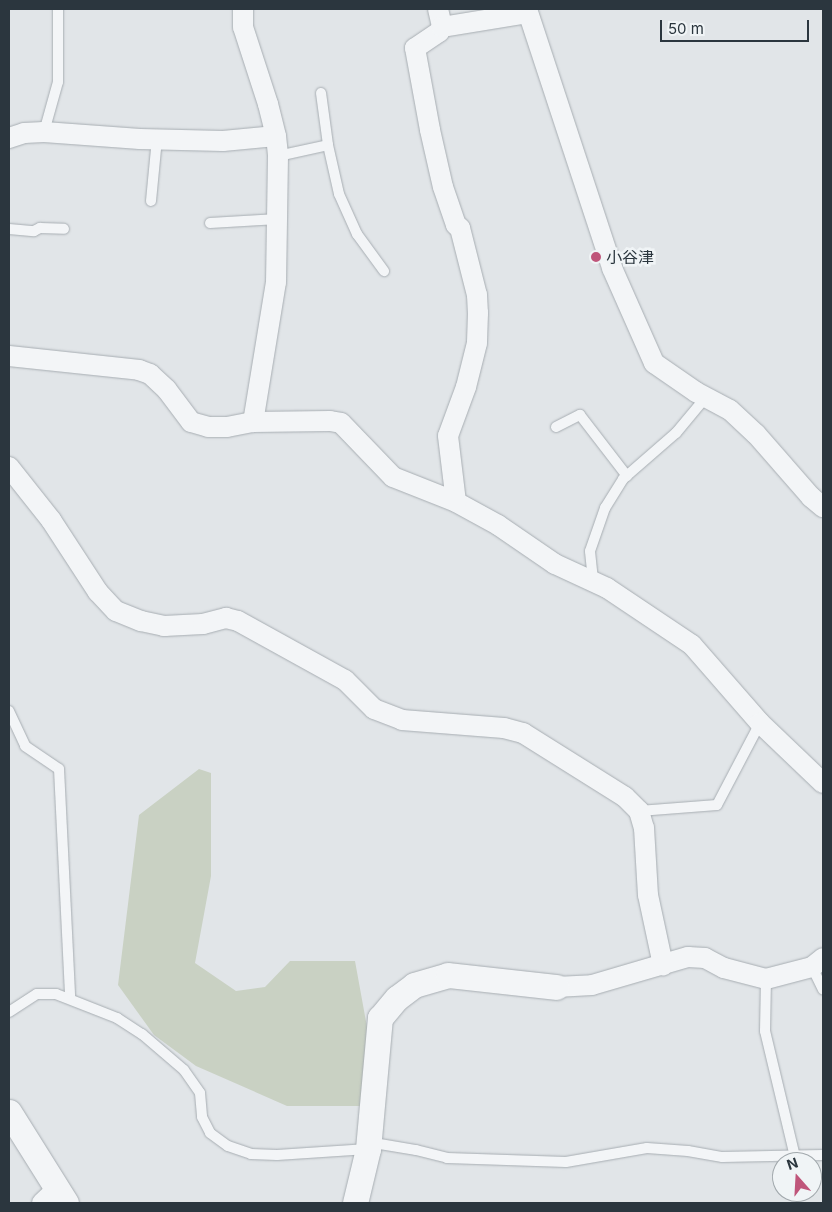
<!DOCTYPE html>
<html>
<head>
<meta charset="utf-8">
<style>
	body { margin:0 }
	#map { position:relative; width:832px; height:1212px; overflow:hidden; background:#e1e5e8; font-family:Inter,"Noto Sans JP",sans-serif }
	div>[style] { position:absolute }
	.green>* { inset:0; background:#c9d1c3 }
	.roads { filter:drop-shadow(0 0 1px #a7adb2) drop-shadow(0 0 1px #a7adb2) }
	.service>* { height:10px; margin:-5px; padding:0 5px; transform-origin:5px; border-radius:5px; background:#f3f5f7 }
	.minor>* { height:20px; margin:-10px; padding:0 10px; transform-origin:10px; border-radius:10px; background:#f3f5f7 }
	.tertiary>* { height:25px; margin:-12.5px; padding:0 12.5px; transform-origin:12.5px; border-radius:12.5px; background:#f3f5f7 }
	.dots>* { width:14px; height:14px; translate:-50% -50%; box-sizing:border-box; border:2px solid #f0f4f6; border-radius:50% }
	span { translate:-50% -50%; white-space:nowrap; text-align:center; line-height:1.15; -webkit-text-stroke:5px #f0f4f6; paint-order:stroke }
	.poi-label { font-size:16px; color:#2b363e }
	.left { translate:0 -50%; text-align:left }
	.frame { position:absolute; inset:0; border:10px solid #2b363e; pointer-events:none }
	.north { position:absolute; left:772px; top:1152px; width:50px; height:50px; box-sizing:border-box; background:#f0f4f6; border:1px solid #a1a8ac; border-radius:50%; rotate:341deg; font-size:14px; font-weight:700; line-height:20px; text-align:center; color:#2b363e }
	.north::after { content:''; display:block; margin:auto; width:18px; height:22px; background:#bf557a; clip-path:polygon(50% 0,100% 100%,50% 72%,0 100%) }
	.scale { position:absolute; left:660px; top:20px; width:149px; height:22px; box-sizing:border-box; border:2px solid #2b363e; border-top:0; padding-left:6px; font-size:15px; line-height:18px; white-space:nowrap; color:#2b363e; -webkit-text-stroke:4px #f0f4f6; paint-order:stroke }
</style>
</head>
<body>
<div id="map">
	<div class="green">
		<div style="clip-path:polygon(199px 769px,211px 773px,211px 876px,195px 963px,236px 991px,265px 987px,290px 961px,355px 961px,367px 1027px,362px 1106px,287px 1106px,196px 1066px,154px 1035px,118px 985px,139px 815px)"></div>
	</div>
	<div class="roads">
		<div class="service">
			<div style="left:321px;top:93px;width:52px;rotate:82.3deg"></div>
			<div style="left:328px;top:145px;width:50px;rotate:77.3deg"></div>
			<div style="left:339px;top:194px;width:44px;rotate:65.8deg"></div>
			<div style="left:357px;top:234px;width:46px;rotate:53.9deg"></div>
			<div style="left:44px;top:132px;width:52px;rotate:-74.4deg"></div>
			<div style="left:58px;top:82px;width:73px;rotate:-90deg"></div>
			<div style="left:278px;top:156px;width:51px;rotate:-12.4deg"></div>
			<div style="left:151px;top:201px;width:62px;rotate:-84.5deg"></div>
			<div style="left:210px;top:223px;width:68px;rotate:-3.4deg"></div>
			<div style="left:9px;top:229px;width:25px;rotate:5deg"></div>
			<div style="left:34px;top:231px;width:7px;rotate:-27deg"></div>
			<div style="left:40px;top:228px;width:24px;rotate:2deg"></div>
			<div style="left:556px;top:427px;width:27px;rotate:-27deg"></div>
			<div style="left:580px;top:415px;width:77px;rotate:52.4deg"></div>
			<div style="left:593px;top:580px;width:29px;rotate:-96deg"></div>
			<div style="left:590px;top:551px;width:46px;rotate:-70.8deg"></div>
			<div style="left:605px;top:508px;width:34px;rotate:-58deg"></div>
			<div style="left:623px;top:479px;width:70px;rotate:-41deg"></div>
			<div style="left:676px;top:433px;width:47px;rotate:-50.2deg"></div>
			<div style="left:9px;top:711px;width:38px;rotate:65deg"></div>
			<div style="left:25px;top:746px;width:41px;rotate:34.1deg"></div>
			<div style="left:59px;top:769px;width:229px;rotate:87.2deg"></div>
			<div style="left:639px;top:811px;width:78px;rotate:-4.4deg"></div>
			<div style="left:717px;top:805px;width:93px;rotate:-62.3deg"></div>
			<div style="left:812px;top:967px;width:25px;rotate:64deg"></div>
			<div style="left:766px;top:979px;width:52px;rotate:91.1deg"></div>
			<div style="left:765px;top:1031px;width:130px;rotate:76.6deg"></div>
			<div style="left:9px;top:1012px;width:33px;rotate:-33deg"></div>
			<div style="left:37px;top:994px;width:19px"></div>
			<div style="left:56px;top:994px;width:66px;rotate:21.5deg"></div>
			<div style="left:117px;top:1018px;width:30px;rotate:33deg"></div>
			<div style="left:142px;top:1034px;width:55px;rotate:40.6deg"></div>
			<div style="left:184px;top:1070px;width:28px;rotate:55deg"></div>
			<div style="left:200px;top:1093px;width:24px;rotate:85deg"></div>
			<div style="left:202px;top:1117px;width:18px;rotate:63deg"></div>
			<div style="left:210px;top:1133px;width:22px;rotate:36deg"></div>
			<div style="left:228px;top:1146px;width:24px;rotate:19deg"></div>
			<div style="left:251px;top:1154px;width:26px;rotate:2deg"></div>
			<div style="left:277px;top:1155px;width:91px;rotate:-3.8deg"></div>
			<div style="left:368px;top:1142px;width:49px;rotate:9.5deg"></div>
			<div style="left:416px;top:1150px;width:32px;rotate:14deg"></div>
			<div style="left:447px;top:1158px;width:119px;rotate:1.9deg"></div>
			<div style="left:566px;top:1162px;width:82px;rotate:-9.8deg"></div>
			<div style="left:647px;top:1148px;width:41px;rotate:4.2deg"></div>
			<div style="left:688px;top:1151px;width:35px;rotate:10deg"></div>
			<div style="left:722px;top:1157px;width:101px;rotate:-1.1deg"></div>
		</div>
		<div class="minor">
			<div style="left:243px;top:9px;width:18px;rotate:90deg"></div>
			<div style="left:243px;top:27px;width:81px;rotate:72deg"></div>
			<div style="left:268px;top:104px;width:33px;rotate:76deg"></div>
			<div style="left:276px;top:136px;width:20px;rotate:84deg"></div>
			<div style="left:278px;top:156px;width:126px;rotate:90.9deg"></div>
			<div style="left:276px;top:282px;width:142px;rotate:99.3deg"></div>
			<div style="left:438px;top:9px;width:18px;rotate:77deg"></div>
			<div style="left:442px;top:27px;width:6px;rotate:121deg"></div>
			<div style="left:439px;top:32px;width:29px;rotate:146deg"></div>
			<div style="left:415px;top:48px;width:83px;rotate:79.6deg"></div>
			<div style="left:430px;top:130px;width:58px;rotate:77.2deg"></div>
			<div style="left:443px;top:187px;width:40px;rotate:71.1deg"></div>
			<div style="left:456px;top:225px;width:5px;rotate:37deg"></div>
			<div style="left:460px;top:228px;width:69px;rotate:75.8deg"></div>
			<div style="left:477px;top:295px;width:18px;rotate:87deg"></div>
			<div style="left:478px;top:313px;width:30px;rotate:92deg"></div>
			<div style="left:477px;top:343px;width:45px;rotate:104deg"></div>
			<div style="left:466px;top:387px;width:52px;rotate:110.2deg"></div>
			<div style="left:448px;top:436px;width:66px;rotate:83.1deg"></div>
			<div style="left:456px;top:502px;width:48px;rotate:28.7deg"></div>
			<div style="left:498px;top:525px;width:69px;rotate:34.4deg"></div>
			<div style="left:555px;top:564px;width:57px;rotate:24.8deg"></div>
			<div style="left:607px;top:588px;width:102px;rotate:33.8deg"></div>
			<div style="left:692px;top:645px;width:103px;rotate:48.9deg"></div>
			<div style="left:760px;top:723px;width:87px;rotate:43.6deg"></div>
			<div style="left:527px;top:9px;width:273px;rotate:71.8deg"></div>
			<div style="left:612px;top:268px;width:104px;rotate:66.1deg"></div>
			<div style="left:654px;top:363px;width:51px;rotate:34.6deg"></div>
			<div style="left:696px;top:392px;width:38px;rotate:28deg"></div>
			<div style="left:730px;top:410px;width:35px;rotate:43deg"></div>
			<div style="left:756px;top:434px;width:84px;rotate:48.9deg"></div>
			<div style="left:811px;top:497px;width:16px;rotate:40deg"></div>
			<div style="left:442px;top:27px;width:87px;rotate:-9.2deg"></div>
			<div style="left:9px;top:138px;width:16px;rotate:-18deg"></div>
			<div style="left:24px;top:133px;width:20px;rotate:-3deg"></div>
			<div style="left:44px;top:132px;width:96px;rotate:4.2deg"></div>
			<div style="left:140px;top:139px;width:83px;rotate:1.4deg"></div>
			<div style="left:223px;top:141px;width:53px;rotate:-5.4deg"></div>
			<div style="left:9px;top:356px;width:131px;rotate:6.1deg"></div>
			<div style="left:139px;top:370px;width:12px;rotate:20deg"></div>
			<div style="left:150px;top:374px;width:23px;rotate:43deg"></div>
			<div style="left:167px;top:390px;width:40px;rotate:53deg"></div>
			<div style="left:191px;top:422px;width:18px;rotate:16deg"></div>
			<div style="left:208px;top:427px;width:19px"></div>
			<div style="left:227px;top:427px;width:26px;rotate:-11deg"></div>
			<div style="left:253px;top:422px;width:77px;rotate:-0.7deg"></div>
			<div style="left:330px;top:421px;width:11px;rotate:10deg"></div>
			<div style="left:341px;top:423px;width:75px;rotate:46.1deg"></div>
			<div style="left:393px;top:477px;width:68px;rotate:21.6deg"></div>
			<div style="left:9px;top:467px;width:68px;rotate:51.6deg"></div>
			<div style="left:51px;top:520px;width:86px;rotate:56.9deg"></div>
			<div style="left:98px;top:592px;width:26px;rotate:47deg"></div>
			<div style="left:116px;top:611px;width:27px;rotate:22deg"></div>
			<div style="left:141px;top:621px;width:24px;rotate:12deg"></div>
			<div style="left:164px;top:626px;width:39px;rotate:-3deg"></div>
			<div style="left:203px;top:624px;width:24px;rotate:-15deg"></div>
			<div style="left:226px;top:618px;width:12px;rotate:14deg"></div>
			<div style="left:238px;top:621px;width:122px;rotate:28.9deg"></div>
			<div style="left:345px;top:680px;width:41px;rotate:45deg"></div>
			<div style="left:374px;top:709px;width:30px;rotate:21deg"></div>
			<div style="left:402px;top:720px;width:102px;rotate:4.5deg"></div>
			<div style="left:504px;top:728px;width:20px;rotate:15deg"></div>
			<div style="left:523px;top:733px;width:120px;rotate:32.1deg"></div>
			<div style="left:625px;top:797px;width:20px;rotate:45deg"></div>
			<div style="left:639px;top:811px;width:18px;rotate:74deg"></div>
			<div style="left:644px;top:828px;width:67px;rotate:86.6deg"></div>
			<div style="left:648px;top:895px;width:72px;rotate:77.9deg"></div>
			<div style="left:556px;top:987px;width:36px;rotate:-3deg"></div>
			<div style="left:592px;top:985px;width:100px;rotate:-16.3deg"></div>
			<div style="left:688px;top:957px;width:17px;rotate:3deg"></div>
			<div style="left:705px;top:958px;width:21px;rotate:28deg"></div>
			<div style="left:724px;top:968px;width:43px;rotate:14.7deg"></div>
			<div style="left:766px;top:979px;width:48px;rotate:-14.6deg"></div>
			<div style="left:812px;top:967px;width:14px;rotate:-39deg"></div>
			<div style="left:42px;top:1203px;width:21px;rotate:-43deg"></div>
		</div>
		<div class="tertiary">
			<div style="left:9px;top:1112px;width:107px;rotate:57.9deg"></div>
			<div style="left:355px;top:1203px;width:56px;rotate:-76.5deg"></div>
			<div style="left:368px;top:1149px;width:132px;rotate:-84.8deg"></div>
			<div style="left:380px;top:1018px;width:26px;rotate:-50deg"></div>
			<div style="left:397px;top:998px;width:21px;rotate:-37deg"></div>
			<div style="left:414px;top:985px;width:35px;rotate:-16deg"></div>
			<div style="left:448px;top:975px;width:109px;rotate:6.3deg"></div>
		</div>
	</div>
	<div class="dots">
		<div style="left:596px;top:257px;background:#bf557a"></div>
	</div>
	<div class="poi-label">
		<span class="left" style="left:606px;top:257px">小谷津</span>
	</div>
	<div class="frame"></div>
	<div class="north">N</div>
	<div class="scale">50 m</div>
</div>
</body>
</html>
